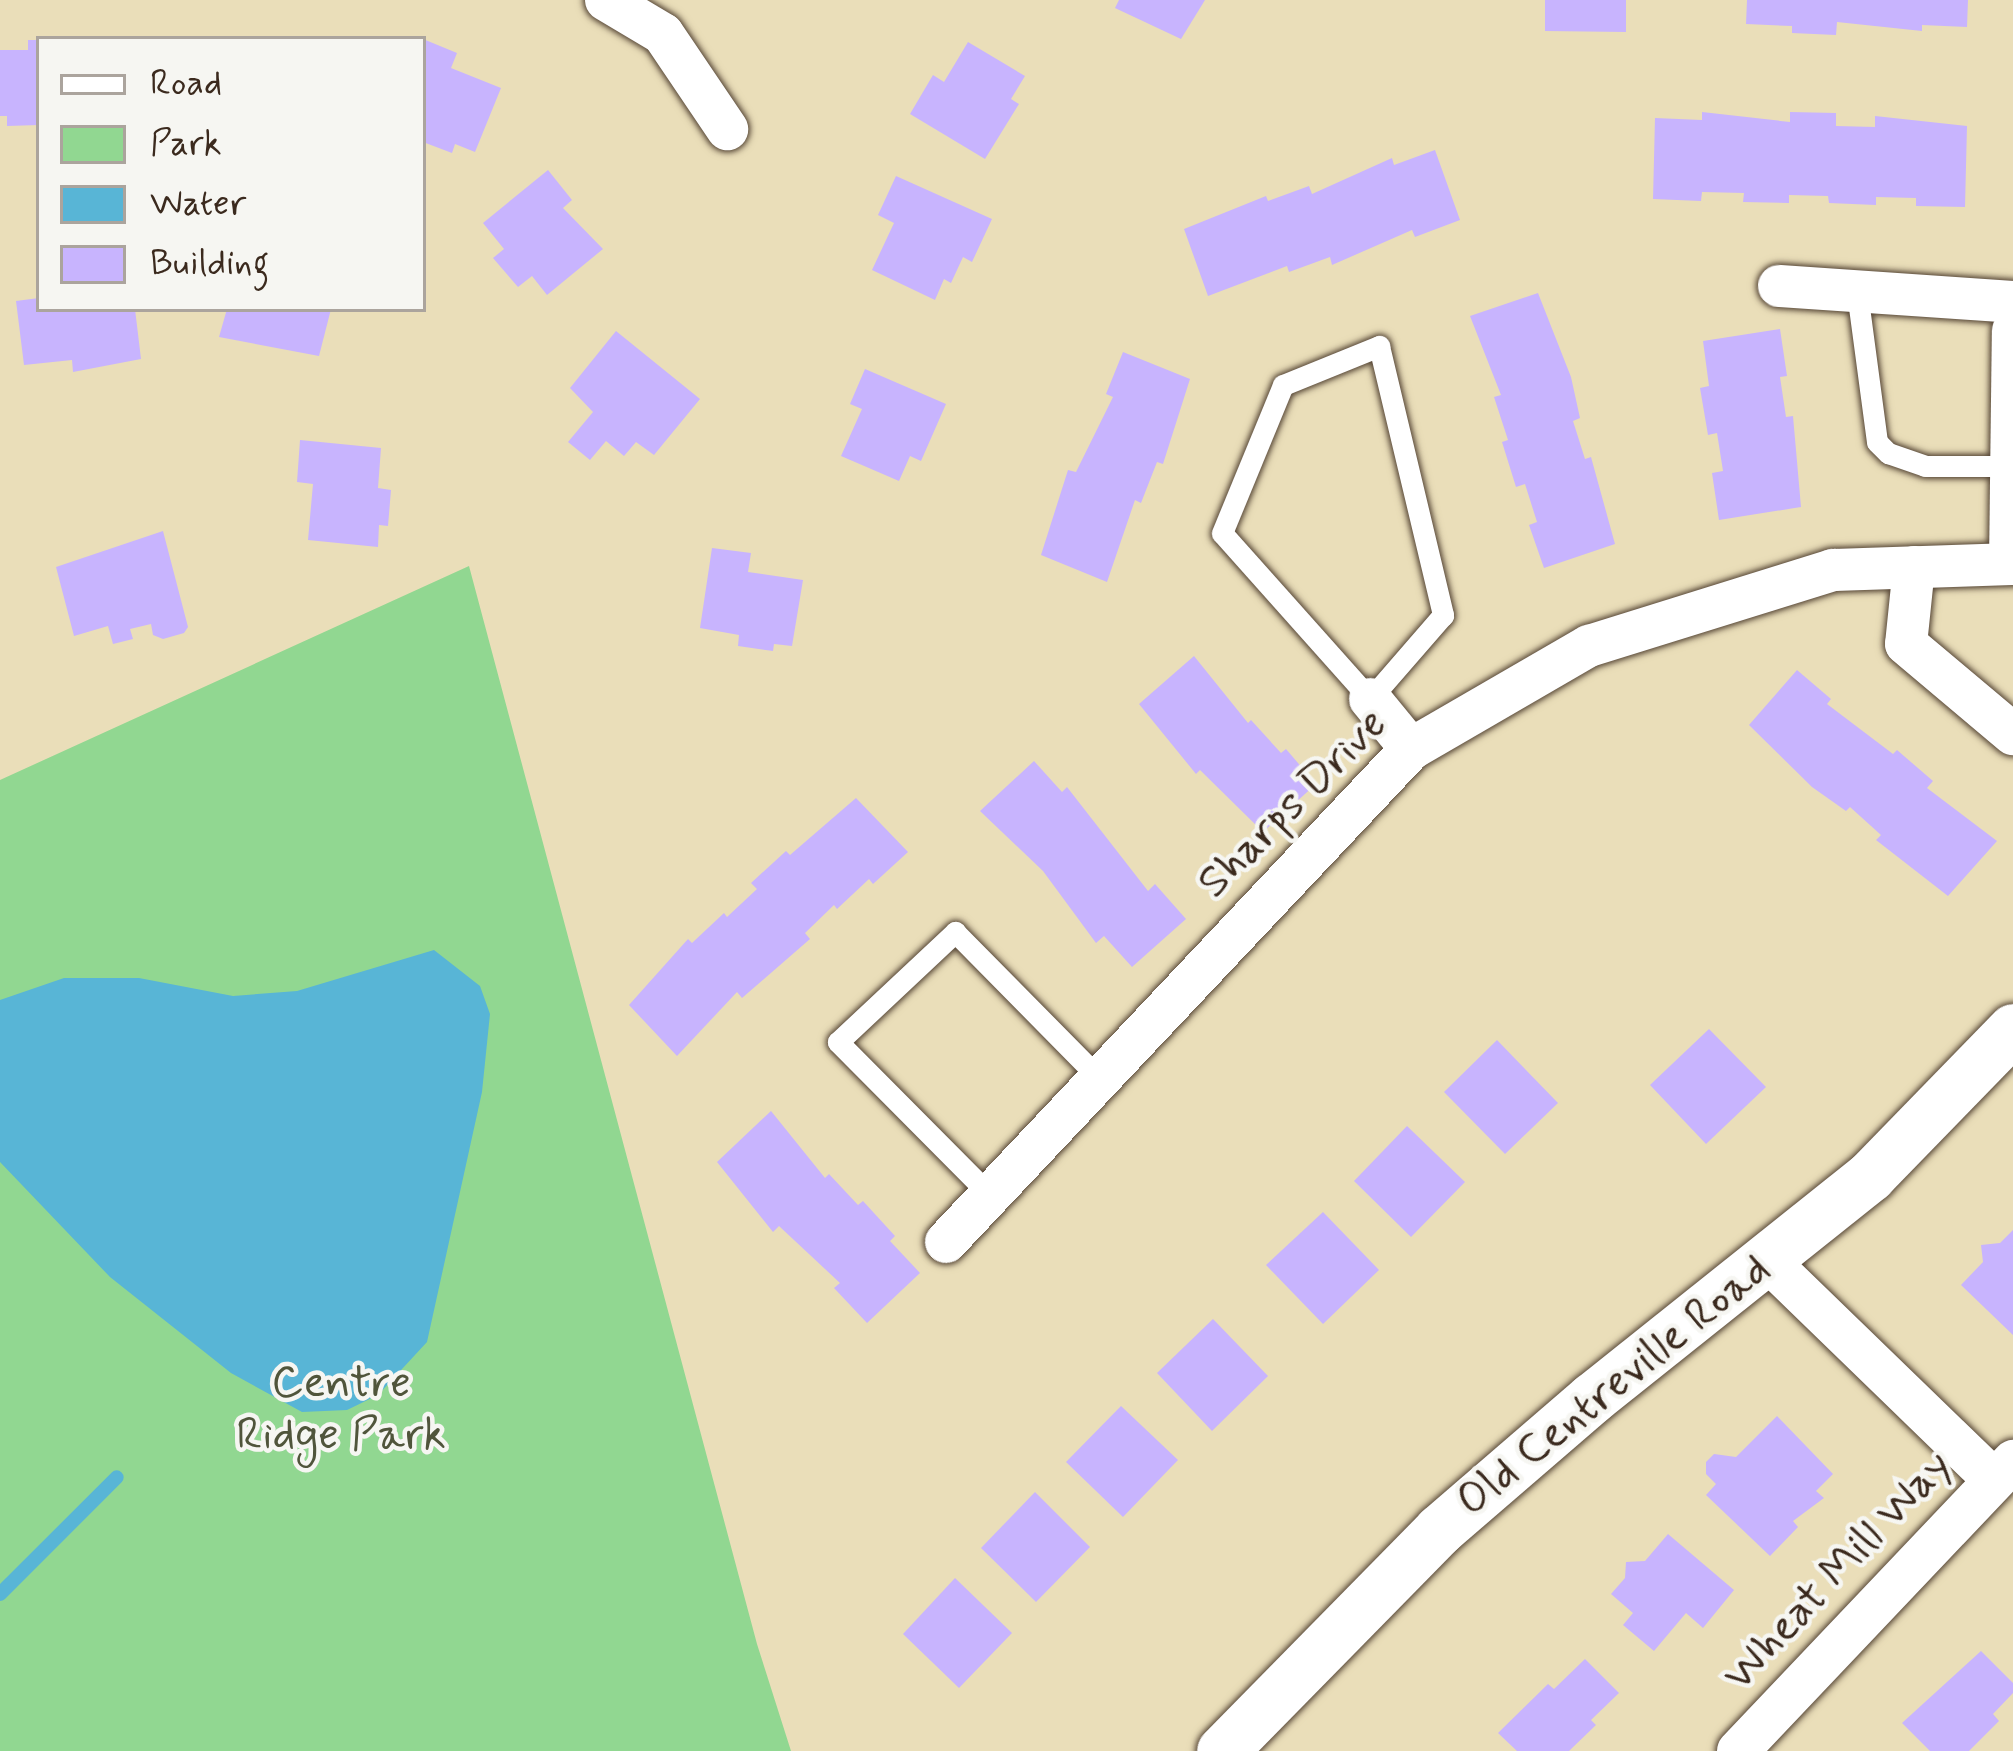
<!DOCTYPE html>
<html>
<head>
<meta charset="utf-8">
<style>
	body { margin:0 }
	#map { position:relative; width:2013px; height:1751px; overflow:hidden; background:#eadeb9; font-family:Mynerve,sans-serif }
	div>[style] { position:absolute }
	.green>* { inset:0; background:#91d791 }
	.water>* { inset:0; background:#58b5d6 }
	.stream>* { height:14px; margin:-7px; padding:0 7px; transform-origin:7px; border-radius:7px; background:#58b5d6 }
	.building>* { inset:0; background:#c8b4fe }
	.roads { filter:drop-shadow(0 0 3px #554535) drop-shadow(0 0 3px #554535) }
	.service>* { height:21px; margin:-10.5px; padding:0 10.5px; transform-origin:10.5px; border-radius:10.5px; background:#fff }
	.minor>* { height:42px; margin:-21px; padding:0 21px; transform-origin:21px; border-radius:21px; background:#fff }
	.tertiary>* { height:51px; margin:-25.5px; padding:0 25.5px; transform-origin:25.5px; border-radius:25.5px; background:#fff }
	span { translate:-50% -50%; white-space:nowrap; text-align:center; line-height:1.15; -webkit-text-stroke:9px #f6f6f2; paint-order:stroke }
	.street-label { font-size:45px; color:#3b2a1e }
	.park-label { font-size:45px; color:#50553b }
	.legend { position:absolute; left:36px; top:36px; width:390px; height:276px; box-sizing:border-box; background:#f6f6f2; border:3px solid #aba49d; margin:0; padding:15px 21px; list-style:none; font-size:36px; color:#3b2a1e }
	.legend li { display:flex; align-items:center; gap:24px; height:60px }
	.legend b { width:60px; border:3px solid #aba49d }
</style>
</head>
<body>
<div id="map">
	<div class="green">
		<div style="clip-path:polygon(469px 566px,757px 1644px,791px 1751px,0 1751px,0 780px)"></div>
	</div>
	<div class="water">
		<div style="clip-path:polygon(434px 950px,480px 986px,490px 1014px,482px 1092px,427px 1342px,378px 1395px,347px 1410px,302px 1412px,231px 1373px,110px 1277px,0 1162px,0 1000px,64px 978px,139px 978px,233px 996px,297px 991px)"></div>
	</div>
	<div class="stream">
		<div style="left:0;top:1594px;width:165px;rotate:-45deg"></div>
	</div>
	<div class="building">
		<div style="clip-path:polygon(1119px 0,1205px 0,1181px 39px,1115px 8px)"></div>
		<div style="clip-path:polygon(1545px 0,1626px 0,1626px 32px,1545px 31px)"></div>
		<div style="clip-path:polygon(1747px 0,1968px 0,1967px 27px,1922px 25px,1922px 31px,1837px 22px,1836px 35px,1792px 33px,1792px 26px,1746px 24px)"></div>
		<div style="clip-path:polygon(423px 39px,457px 53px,451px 68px,501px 88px,475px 152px,455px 144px,452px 153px,423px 142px)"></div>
		<div style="clip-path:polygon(28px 40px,39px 40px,39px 125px,7px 126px,7px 116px,0 116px,0 50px,28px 50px)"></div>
		<div style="clip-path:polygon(968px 42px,1025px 76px,1011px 99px,1019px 104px,985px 159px,910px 114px,933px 75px,944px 82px)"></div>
		<div style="clip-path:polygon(1702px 112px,1790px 122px,1790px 112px,1836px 113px,1836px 126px,1875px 127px,1875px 116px,1967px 126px,1965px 207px,1916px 206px,1916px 198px,1876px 197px,1876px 205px,1829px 203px,1828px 196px,1789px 195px,1789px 203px,1743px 202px,1744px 193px,1702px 192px,1701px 201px,1653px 199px,1655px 118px,1702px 120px)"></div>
		<div style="clip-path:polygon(1435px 150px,1460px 220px,1415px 237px,1412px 230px,1332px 265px,1330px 257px,1289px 272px,1287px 266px,1208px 296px,1184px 229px,1266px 196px,1268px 201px,1309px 186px,1312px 194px,1392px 158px,1394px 165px)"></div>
		<div style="clip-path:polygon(548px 170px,572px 200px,563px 208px,603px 249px,547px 295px,532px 276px,518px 287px,493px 258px,504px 249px,483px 223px)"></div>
		<div style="clip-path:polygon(896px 176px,992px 219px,972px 262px,963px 257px,951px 283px,944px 279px,935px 300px,872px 270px,894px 223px,878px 215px)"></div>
		<div style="clip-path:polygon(1538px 293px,1571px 377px,1580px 418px,1573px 421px,1585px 459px,1591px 457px,1615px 544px,1544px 568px,1529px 525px,1537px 522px,1525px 484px,1516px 487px,1502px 442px,1508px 440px,1494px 397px,1501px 395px,1470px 316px)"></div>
		<div style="clip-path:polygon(39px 298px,39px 309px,135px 309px,141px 359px,73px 372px,72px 360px,24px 365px,16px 301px)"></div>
		<div style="clip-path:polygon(227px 309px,331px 309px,319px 356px,219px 337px)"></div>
		<div style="clip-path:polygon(1780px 329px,1787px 376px,1780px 377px,1786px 417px,1793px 416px,1801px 507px,1719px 520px,1712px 473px,1723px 471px,1717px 433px,1708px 435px,1700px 388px,1709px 386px,1703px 341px)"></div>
		<div style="clip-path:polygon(616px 331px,700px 399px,654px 455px,636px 442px,624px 456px,606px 441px,590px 460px,568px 442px,593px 412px,570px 388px)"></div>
		<div style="clip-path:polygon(1123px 352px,1190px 379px,1163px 464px,1157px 462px,1141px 503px,1135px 500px,1107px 582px,1041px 555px,1068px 470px,1076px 472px,1113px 397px,1106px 394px)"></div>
		<div style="clip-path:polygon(865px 369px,946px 404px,921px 461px,910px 456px,899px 481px,841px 456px,862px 409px,850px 404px)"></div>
		<div style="clip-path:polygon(300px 440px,381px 448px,378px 488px,391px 490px,388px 526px,379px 525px,378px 547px,308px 540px,313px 484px,297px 482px)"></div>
		<div style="clip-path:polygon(163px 531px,188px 627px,184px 633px,163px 639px,153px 635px,151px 624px,130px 629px,133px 639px,113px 644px,108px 626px,74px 636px,56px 567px)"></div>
		<div style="clip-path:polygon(712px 548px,751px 553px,748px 572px,803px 580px,792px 646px,774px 644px,773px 651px,738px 646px,739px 635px,700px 628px)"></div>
		<div style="clip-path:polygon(1194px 656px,1248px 723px,1251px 720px,1281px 753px,1286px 749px,1316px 784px,1263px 832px,1200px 770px,1196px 774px,1139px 704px)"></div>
		<div style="clip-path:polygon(1797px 670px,1831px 699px,1827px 704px,1893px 754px,1897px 750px,1933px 781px,1927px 788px,1997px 841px,1948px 896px,1876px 840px,1881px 835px,1850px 807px,1846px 811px,1812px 787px,1749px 725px)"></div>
		<div style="clip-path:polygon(1034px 761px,1062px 792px,1067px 787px,1148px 891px,1155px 884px,1186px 919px,1132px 967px,1104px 936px,1096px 943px,1043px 871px,980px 811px)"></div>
		<div style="clip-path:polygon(856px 798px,908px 852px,873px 884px,869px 879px,837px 909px,834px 905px,805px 933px,810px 939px,742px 998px,737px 992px,677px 1056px,629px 1005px,688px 939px,692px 943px,724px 913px,727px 917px,757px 889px,751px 883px,786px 851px,790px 855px)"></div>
		<div style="clip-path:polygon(1709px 1029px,1766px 1087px,1706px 1144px,1650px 1085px)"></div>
		<div style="clip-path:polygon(1497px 1040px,1558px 1103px,1505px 1154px,1444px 1092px)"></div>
		<div style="clip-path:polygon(771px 1111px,825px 1178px,829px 1174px,858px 1205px,863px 1201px,895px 1236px,890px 1241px,920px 1273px,867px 1323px,834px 1288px,840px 1283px,779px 1226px,773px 1232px,717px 1162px)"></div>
		<div style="clip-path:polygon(1407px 1126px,1465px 1182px,1411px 1237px,1354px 1181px)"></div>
		<div style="clip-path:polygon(1323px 1212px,1379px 1270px,1323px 1324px,1266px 1265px)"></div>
		<div style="clip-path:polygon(2013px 1230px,2013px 1335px,1961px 1285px,1983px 1262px,1981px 1245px,2000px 1243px)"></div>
		<div style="clip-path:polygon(1213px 1319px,1268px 1376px,1212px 1431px,1157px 1373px)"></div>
		<div style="clip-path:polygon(1121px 1406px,1178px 1460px,1123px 1517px,1066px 1462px)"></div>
		<div style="clip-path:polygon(1777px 1416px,1833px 1474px,1816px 1491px,1824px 1498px,1793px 1521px,1798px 1527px,1770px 1556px,1706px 1495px,1716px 1484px,1706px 1474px,1706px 1462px,1714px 1454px,1736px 1457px)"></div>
		<div style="clip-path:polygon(1035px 1492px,1090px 1547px,1036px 1602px,981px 1548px)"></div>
		<div style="clip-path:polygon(1668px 1534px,1734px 1590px,1703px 1628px,1686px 1613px,1654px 1651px,1623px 1625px,1633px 1613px,1611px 1594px,1625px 1578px,1626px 1562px,1645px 1561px)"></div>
		<div style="clip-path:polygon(955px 1578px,1012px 1633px,959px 1688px,903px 1634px)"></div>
		<div style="clip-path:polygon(1981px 1651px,2013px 1683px,2013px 1693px,1993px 1714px,1999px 1721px,1969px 1751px,1930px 1751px,1902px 1723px)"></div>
		<div style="clip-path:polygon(1585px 1659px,1619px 1693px,1591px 1720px,1596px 1725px,1569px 1751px,1517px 1751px,1498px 1733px,1548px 1684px,1554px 1689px)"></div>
	</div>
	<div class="roads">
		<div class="service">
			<div style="left:1857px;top:292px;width:151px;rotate:82.4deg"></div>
			<div style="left:1877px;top:442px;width:16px;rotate:45deg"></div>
			<div style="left:1888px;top:453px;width:39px;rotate:19deg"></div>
			<div style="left:1925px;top:466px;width:86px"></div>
			<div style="left:1379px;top:346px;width:277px;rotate:76.6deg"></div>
			<div style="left:1443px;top:615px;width:111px;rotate:131deg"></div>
			<div style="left:1370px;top:699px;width:222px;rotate:-131.7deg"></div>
			<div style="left:1222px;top:533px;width:160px;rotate:-67.6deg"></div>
			<div style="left:1283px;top:385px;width:104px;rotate:-22.1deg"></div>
			<div style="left:990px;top:1195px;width:216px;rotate:-134.8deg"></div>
			<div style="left:838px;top:1042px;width:161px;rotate:-43.2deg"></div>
			<div style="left:955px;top:932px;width:206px;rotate:45.4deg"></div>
		</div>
		<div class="minor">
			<div style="left:606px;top:0;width:66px;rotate:30.8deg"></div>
			<div style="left:663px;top:34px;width:115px;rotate:56deg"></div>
			<div style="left:1779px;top:286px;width:235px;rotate:3.9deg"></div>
			<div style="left:2010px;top:564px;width:233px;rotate:-89.3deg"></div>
			<div style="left:1914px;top:567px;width:77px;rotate:95.9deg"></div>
			<div style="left:1906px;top:644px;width:140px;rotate:40.1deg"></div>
			<div style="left:1370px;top:699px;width:65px;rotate:50.6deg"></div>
			<div style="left:946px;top:1242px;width:678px;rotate:-46.67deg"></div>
			<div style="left:1411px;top:749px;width:206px;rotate:-30.1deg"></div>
			<div style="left:1589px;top:646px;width:256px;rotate:-17.3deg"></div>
			<div style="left:1833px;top:570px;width:180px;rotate:-1.9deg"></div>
			<div style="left:1767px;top:1260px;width:316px;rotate:44.1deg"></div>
			<div style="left:1738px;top:1751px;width:400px;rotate:-46.5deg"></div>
		</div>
		<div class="tertiary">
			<div style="left:1222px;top:1751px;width:310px;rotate:-45.5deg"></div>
			<div style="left:1439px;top:1530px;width:202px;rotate:-40.8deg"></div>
			<div style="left:1592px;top:1398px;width:356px;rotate:-38.6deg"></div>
			<div style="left:1870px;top:1176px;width:205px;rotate:-45.8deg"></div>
		</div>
	</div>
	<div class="street-label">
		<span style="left:1293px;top:804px;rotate:-45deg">Sharps Drive</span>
		<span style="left:1614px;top:1386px;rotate:-39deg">Old Centreville Road</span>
		<span style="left:1838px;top:1571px;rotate:-47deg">Wheat Mill Way</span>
	</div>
	<div class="park-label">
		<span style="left:341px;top:1410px">Centre<br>Ridge Park</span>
	</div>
	<ul class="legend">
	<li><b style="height:15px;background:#fff"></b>Road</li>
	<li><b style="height:33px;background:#91d791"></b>Park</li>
	<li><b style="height:33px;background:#58b5d6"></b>Water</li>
	<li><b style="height:33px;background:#c8b4fe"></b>Building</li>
	</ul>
</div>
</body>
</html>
